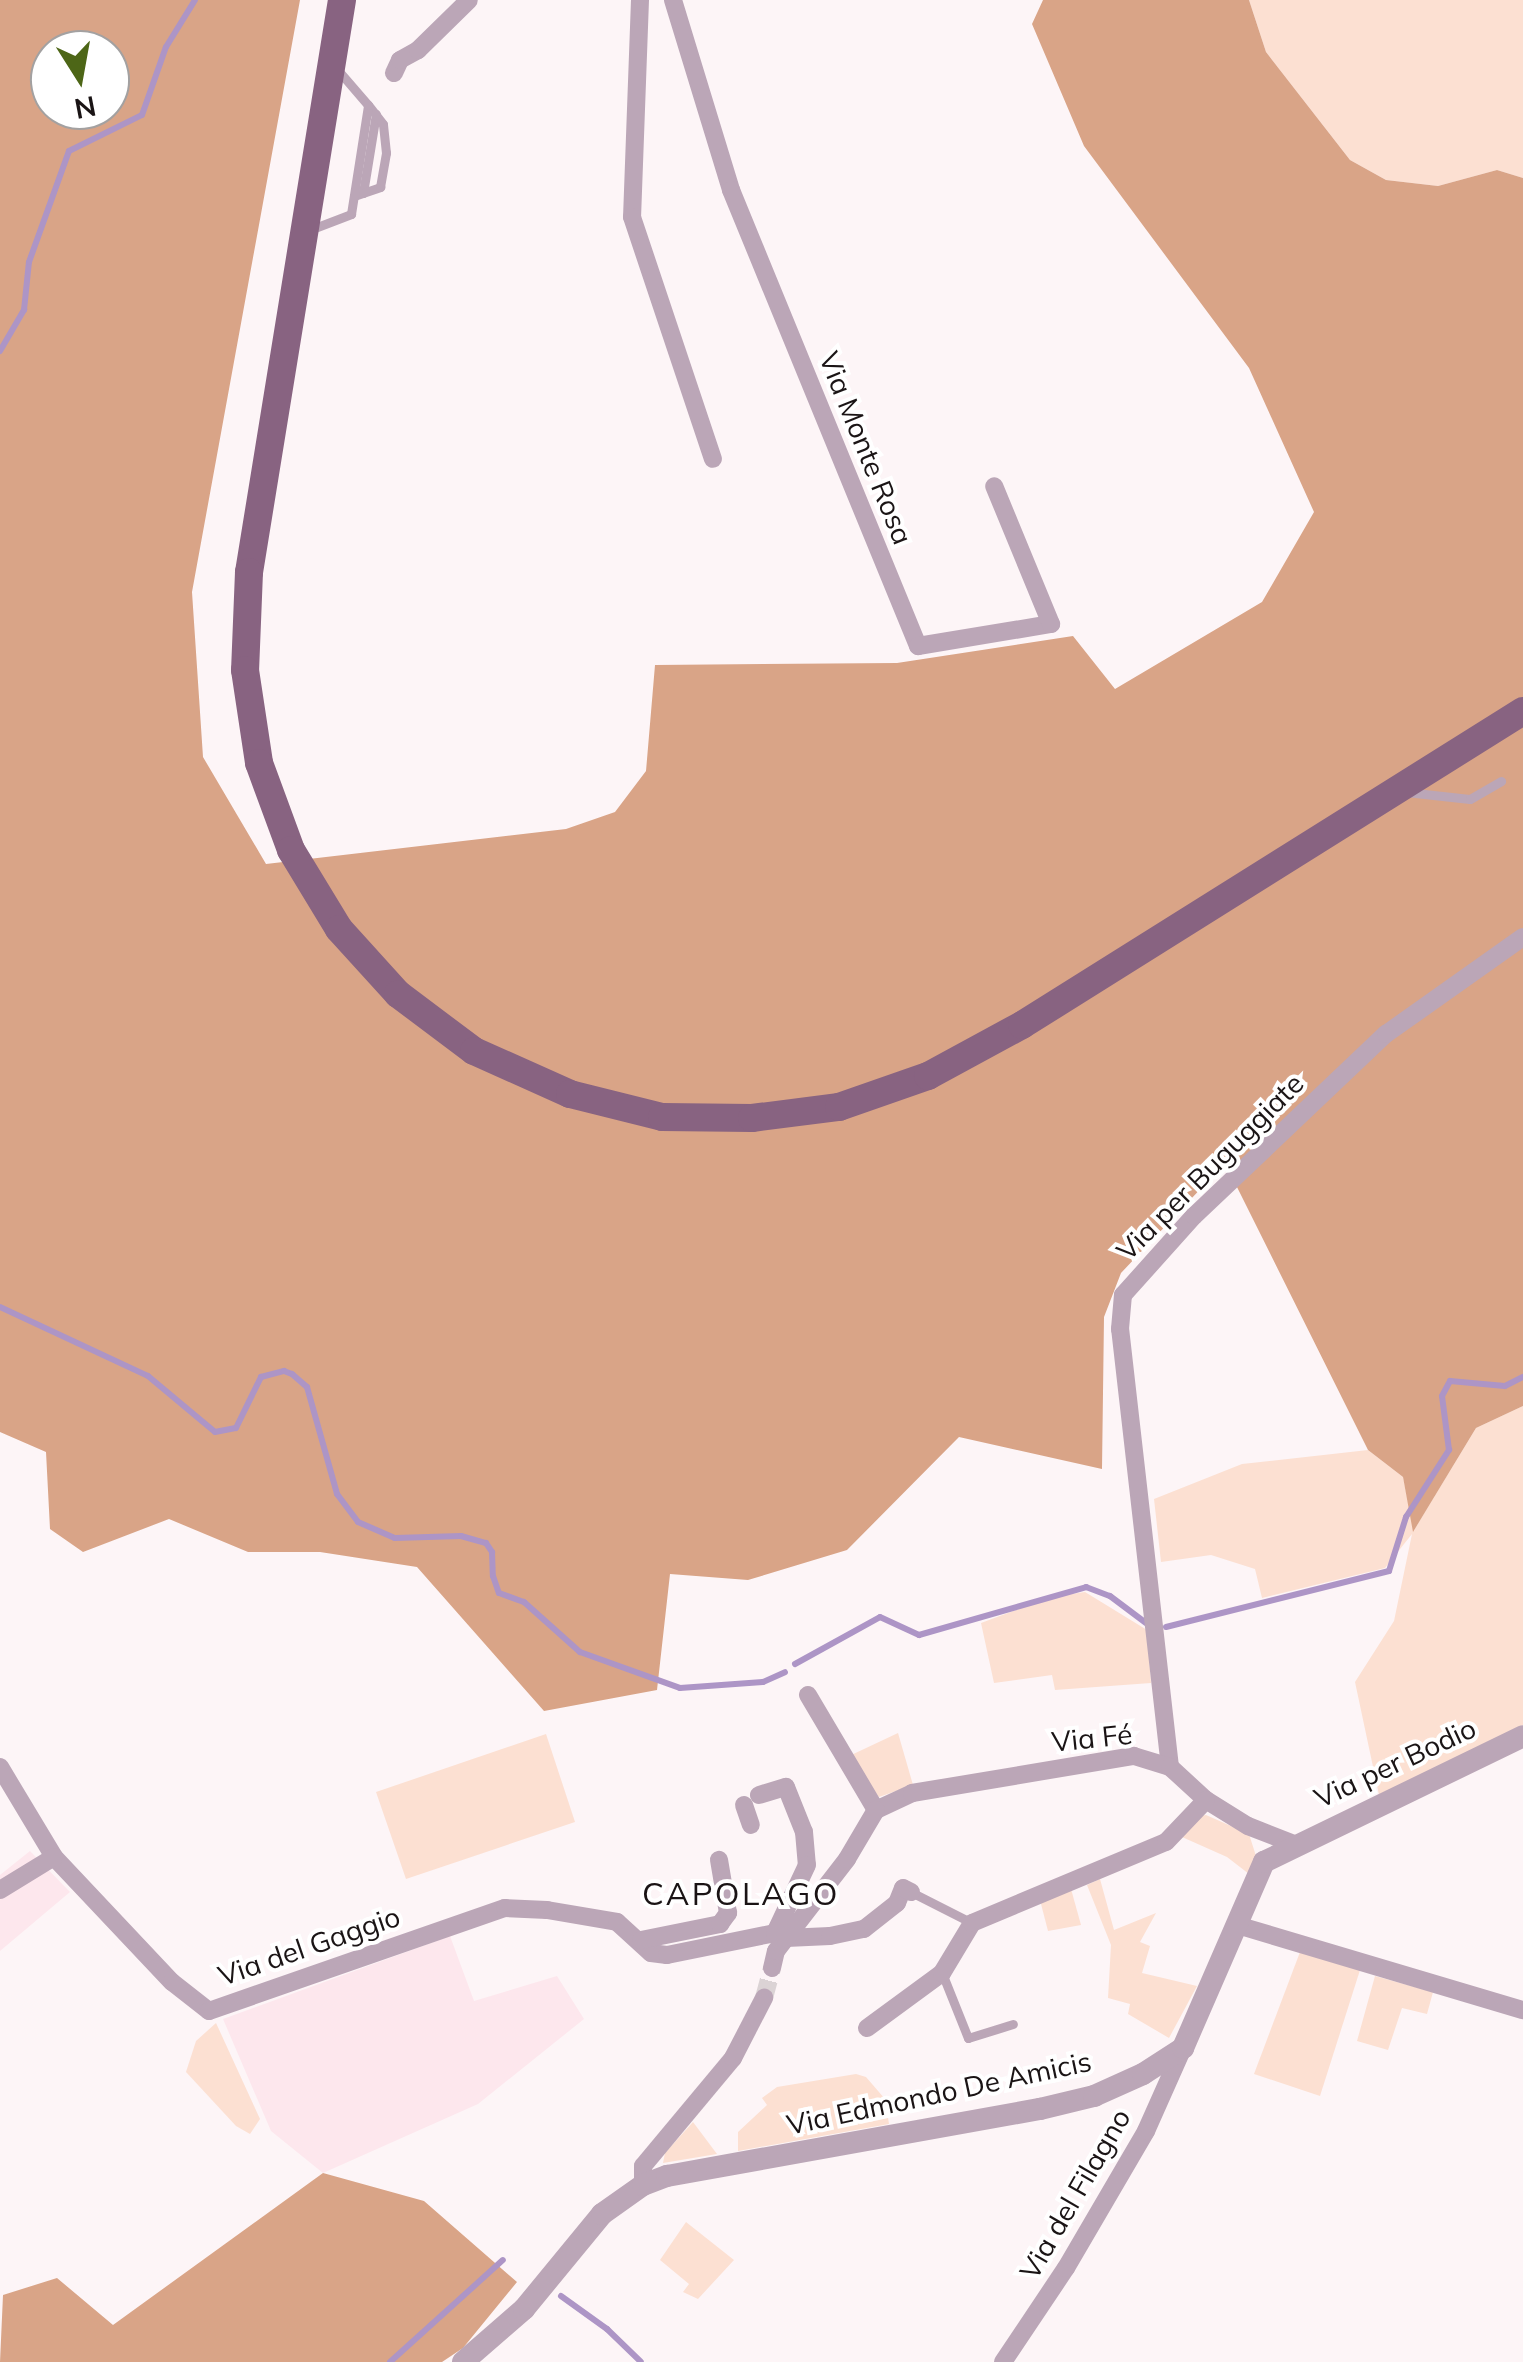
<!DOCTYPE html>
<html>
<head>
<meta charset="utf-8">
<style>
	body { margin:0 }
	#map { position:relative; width:1523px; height:2362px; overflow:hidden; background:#fdf5f7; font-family:Mulish,sans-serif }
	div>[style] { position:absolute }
	.built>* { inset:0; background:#fde7ed }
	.green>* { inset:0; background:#fce0d2 }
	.forest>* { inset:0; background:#d9a487 }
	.stream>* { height:6px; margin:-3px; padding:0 3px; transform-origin:3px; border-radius:3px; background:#ad95c6 }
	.minor-tunnel>* { height:18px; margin-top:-9px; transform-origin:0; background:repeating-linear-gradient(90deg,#dbd3d5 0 18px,transparent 0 27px) }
	.service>* { height:9px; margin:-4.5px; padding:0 4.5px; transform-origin:4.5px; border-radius:4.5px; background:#bba6b7 }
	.minor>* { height:18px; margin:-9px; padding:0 9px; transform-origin:9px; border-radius:9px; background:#bba6b7 }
	.tertiary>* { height:22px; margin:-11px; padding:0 11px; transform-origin:11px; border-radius:11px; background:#bba6b7 }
	.primary>* { height:28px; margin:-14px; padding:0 14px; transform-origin:14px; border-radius:14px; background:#886381 }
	span { translate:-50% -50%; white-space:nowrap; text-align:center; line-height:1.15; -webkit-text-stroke:8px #fff; paint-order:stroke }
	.street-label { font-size:28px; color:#1a1415 }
	.quarter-label { font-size:32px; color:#1a1415; letter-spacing:2.5px }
	.north { position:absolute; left:30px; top:30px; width:100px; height:100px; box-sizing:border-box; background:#fff; border:2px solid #a3a1a1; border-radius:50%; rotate:169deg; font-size:28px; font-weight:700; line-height:40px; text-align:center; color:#1a1415 }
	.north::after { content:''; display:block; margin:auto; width:35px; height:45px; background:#4d6617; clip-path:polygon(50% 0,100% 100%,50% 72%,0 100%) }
</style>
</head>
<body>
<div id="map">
	<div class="built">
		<div style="clip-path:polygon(30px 1851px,70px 1892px,0 1951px,0 1875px)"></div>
		<div style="clip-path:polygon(450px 1936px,474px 2001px,557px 1976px,584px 2019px,478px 2104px,323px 2173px,271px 2131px,223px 2019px)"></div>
	</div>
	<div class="green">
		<div style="clip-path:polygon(1249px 0,1523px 0,1523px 178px,1497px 170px,1438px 186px,1386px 180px,1350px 160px,1266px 52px)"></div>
		<div style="clip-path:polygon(1523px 1406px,1523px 1725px,1379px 1795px,1355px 1682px,1394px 1621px,1412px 1534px,1385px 1568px,1262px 1598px,1255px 1569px,1211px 1555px,1161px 1562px,1154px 1499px,1242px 1464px,1368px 1450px,1403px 1477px,1414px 1530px,1476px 1428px)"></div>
		<div style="clip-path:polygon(1085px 1592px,1147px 1630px,1151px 1683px,1055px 1690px,1052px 1675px,994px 1683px,981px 1623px,1051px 1597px)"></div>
		<div style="clip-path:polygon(898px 1733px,913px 1785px,879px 1797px,847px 1757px)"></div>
		<div style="clip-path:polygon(546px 1734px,575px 1822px,406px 1879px,376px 1792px)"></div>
		<div style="clip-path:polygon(1206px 1815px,1249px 1834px,1256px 1856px,1249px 1874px,1227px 1857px,1182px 1837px,1200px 1816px)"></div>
		<div style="clip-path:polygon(1100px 1879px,1114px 1930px,1156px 1913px,1140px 1942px,1150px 1946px,1142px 1973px,1197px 1986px,1169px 2038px,1128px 2014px,1130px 2004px,1108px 1998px,1111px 1945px,1087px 1885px)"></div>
		<div style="clip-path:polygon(1071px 1889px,1081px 1925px,1048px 1931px,1040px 1900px)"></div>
		<div style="clip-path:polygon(1300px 1952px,1360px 1970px,1320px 2096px,1254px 2074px)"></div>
		<div style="clip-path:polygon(1375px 1976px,1433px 1992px,1427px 2014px,1402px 2008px,1388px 2050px,1357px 2041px)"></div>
		<div style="clip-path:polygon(216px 2023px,260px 2119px,250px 2134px,236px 2126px,186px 2072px,196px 2041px)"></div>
		<div style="clip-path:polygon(856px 2074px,866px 2077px,885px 2099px,889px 2124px,738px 2151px,738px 2132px,767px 2105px,762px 2098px,777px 2087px)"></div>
		<div style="clip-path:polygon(693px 2122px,717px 2154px,663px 2163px,665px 2153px)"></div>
		<div style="clip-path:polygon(686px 2222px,734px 2260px,698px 2299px,683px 2292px,689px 2284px,660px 2260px)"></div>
	</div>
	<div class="forest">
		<div style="clip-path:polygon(evenodd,0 0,300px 0,192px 592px,203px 757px,266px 864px,566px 829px,615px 812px,646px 771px,655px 665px,897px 663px,1073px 636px,1115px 689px,1262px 602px,1314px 512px,1249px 368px,1084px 146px,1032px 24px,1043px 0,1249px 0,1266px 52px,1350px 160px,1386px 180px,1438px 186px,1497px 170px,1523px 178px,1523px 1406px,1476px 1428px,1413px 1532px,1403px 1477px,1368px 1450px,1225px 1163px,1121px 1273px,1104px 1317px,1102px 1469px,959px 1437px,847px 1550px,748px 1580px,670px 1574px,657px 1690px,544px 1711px,417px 1567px,320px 1552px,248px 1552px,169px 1519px,83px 1552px,50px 1529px,46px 1452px,0 1432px,0 0,50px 50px,110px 50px,110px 110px,50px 110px,50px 50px)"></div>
		<div style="clip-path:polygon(323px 2173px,424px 2201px,517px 2282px,463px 2348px,442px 2362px,0 2362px,3px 2295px,57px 2278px,113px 2325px)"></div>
	</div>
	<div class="stream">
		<div style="left:0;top:351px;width:48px;rotate:-59.7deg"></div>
		<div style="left:24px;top:310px;width:48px;rotate:-84.1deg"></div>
		<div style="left:29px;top:262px;width:118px;rotate:-70.2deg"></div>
		<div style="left:69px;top:151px;width:81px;rotate:-26.3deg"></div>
		<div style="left:142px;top:115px;width:72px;rotate:-70.6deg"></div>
		<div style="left:166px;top:47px;width:55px;rotate:-58.3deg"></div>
		<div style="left:0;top:1307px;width:163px;rotate:25deg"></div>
		<div style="left:148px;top:1376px;width:87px;rotate:39.9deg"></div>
		<div style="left:215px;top:1432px;width:21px;rotate:-11deg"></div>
		<div style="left:236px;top:1428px;width:57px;rotate:-63.9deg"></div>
		<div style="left:261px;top:1377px;width:24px;rotate:-15deg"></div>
		<div style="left:284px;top:1371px;width:9px;rotate:21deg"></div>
		<div style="left:292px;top:1374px;width:20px;rotate:41deg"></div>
		<div style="left:307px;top:1387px;width:111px;rotate:74.3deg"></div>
		<div style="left:337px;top:1494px;width:35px;rotate:53deg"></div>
		<div style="left:358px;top:1522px;width:40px;rotate:23.4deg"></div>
		<div style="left:395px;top:1538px;width:66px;rotate:-1.7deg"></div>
		<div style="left:461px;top:1536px;width:26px;rotate:16deg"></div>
		<div style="left:486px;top:1543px;width:11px;rotate:56deg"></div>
		<div style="left:492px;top:1552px;width:24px;rotate:88deg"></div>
		<div style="left:493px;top:1576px;width:18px;rotate:71deg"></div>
		<div style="left:499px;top:1593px;width:27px;rotate:20deg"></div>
		<div style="left:524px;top:1602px;width:75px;rotate:41.8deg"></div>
		<div style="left:580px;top:1652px;width:106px;rotate:19.8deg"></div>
		<div style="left:680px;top:1688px;width:83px;rotate:-4.1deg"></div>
		<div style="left:763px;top:1682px;width:24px;rotate:-24deg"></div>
		<div style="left:1166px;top:1627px;width:230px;rotate:-14.1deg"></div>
		<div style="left:1389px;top:1571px;width:57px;rotate:-72.5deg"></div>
		<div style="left:1406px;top:1517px;width:80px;rotate:-57.3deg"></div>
		<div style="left:1449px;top:1450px;width:54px;rotate:-97.4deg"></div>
		<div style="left:1442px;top:1396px;width:17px;rotate:-62deg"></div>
		<div style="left:1450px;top:1381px;width:55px;rotate:5.2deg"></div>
		<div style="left:1505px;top:1386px;width:20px;rotate:-27deg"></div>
		<div style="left:795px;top:1664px;width:97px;rotate:-28.9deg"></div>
		<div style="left:880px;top:1617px;width:43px;rotate:24.8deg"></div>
		<div style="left:919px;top:1635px;width:174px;rotate:-16deg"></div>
		<div style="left:1086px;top:1587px;width:26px;rotate:21deg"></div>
		<div style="left:1110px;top:1596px;width:45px;rotate:36.9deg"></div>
		<div style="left:561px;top:2296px;width:57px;rotate:35.7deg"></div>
		<div style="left:607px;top:2329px;width:47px;rotate:44.1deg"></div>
		<div style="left:390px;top:2362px;width:152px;rotate:-42.1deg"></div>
	</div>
	<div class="minor-tunnel">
		<div style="left:764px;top:1998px;width:31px;rotate:-75deg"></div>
	</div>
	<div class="service">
		<div style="left:363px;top:193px;width:80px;rotate:-80.7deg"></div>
		<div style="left:354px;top:196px;width:28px;rotate:-19deg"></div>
		<div style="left:380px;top:187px;width:35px;rotate:-80deg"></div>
		<div style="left:386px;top:153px;width:29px;rotate:-96deg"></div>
		<div style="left:383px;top:124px;width:24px;rotate:-128deg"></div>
		<div style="left:312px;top:229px;width:42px;rotate:-21deg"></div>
		<div style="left:351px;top:214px;width:110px;rotate:-81.1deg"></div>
		<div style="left:368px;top:105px;width:48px;rotate:-130.7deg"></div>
		<div style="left:1406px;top:792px;width:64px;rotate:6.2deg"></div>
		<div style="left:1470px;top:799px;width:36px;rotate:-30deg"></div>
		<div style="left:911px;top:1892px;width:68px;rotate:26.9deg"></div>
		<div style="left:942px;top:1973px;width:70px;rotate:68.2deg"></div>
		<div style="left:968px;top:2038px;width:47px;rotate:-17.3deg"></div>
	</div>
	<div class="minor">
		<div style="left:640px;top:0;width:217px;rotate:92.1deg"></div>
		<div style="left:632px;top:217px;width:255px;rotate:71.5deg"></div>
		<div style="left:673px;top:0;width:199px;rotate:73deg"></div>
		<div style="left:731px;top:190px;width:493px;rotate:67.7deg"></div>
		<div style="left:918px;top:646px;width:135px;rotate:-9.4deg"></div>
		<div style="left:1051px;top:624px;width:149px;rotate:-112.4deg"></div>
		<div style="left:394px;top:73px;width:14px;rotate:-65deg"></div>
		<div style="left:400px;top:60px;width:21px;rotate:-29deg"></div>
		<div style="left:418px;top:50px;width:71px;rotate:-44.4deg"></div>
		<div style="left:808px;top:1695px;width:134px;rotate:59.4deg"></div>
		<div style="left:0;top:1767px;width:105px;rotate:59deg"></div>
		<div style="left:54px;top:1857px;width:172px;rotate:46.7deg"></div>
		<div style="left:172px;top:1982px;width:47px;rotate:38.1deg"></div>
		<div style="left:209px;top:2011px;width:313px;rotate:-19.2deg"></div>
		<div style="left:505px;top:1908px;width:42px;rotate:2.7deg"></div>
		<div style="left:547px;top:1910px;width:71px;rotate:9.7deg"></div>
		<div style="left:617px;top:1922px;width:46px;rotate:42.4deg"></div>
		<div style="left:651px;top:1953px;width:16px;rotate:7deg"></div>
		<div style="left:667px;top:1955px;width:110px;rotate:-11.5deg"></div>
		<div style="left:775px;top:1933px;width:12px;rotate:24deg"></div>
		<div style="left:786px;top:1938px;width:44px;rotate:-2.6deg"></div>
		<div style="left:830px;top:1936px;width:35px;rotate:-12deg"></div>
		<div style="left:864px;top:1929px;width:42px;rotate:-38.2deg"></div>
		<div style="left:897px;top:1903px;width:16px;rotate:-68deg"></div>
		<div style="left:903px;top:1888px;width:9px;rotate:27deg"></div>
		<div style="left:1170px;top:1767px;width:441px;rotate:-96.5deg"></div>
		<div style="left:1120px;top:1329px;width:34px;rotate:-85deg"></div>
		<div style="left:1123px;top:1295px;width:106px;rotate:-48.1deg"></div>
		<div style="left:1194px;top:1216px;width:265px;rotate:-43.5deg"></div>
		<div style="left:1386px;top:1034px;width:168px;rotate:-35.3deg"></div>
		<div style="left:759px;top:1795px;width:28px;rotate:-17deg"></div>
		<div style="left:786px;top:1787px;width:48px;rotate:68.2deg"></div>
		<div style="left:804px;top:1832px;width:33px;rotate:85deg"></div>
		<div style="left:807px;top:1865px;width:75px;rotate:115.2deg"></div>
		<div style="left:744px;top:1805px;width:21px;rotate:71deg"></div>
		<div style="left:876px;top:1810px;width:40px;rotate:-25deg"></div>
		<div style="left:912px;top:1793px;width:225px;rotate:-9.5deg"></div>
		<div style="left:1134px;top:1756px;width:38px;rotate:17deg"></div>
		<div style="left:1170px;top:1767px;width:49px;rotate:42.5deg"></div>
		<div style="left:1206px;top:1800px;width:49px;rotate:31.8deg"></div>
		<div style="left:1248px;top:1826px;width:49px;rotate:21.4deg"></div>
		<div style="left:0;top:1890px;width:63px;rotate:-31.4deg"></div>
		<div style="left:1237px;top:1925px;width:298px;rotate:16.6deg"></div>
		<div style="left:641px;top:1940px;width:81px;rotate:-11.4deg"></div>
		<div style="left:720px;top:1924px;width:14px;rotate:-54deg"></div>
		<div style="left:728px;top:1913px;width:54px;rotate:-99.6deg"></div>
		<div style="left:772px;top:1968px;width:17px;rotate:-77deg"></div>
		<div style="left:776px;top:1951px;width:116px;rotate:-52.3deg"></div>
		<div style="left:847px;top:1859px;width:57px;rotate:-59.4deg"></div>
		<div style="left:867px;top:2028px;width:93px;rotate:-36.3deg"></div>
		<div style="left:942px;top:1973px;width:58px;rotate:-59deg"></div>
		<div style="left:972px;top:1923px;width:210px;rotate:-22.7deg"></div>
		<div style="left:1166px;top:1842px;width:58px;rotate:-46.4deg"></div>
		<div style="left:643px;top:2185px;width:19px;rotate:-90deg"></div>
		<div style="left:643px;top:2166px;width:141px;rotate:-50.2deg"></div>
		<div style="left:733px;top:2058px;width:68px;rotate:-62.7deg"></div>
		<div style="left:1003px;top:2362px;width:113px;rotate:-56.2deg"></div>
		<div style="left:1066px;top:2268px;width:159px;rotate:-59.7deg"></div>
		<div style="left:1146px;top:2131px;width:91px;rotate:-66deg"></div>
	</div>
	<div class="tertiary">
		<div style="left:463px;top:2362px;width:81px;rotate:-41deg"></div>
		<div style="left:524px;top:2309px;width:123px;rotate:-50.6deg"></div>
		<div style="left:602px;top:2214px;width:50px;rotate:-35.3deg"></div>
		<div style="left:643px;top:2185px;width:26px;rotate:-21deg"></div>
		<div style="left:667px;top:2176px;width:379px;rotate:-10.2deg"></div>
		<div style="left:1040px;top:2109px;width:56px;rotate:-13.5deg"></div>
		<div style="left:1094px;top:2096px;width:54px;rotate:-24.2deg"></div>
		<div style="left:1143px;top:2074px;width:48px;rotate:-33deg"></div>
		<div style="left:1183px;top:2048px;width:203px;rotate:-66.5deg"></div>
		<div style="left:1264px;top:1862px;width:288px;rotate:-25.9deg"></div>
	</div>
	<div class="primary">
		<div style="left:342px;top:0;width:580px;rotate:99.23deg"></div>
		<div style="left:249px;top:572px;width:98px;rotate:92.3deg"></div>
		<div style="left:245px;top:670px;width:94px;rotate:81.4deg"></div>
		<div style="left:259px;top:763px;width:93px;rotate:69.8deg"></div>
		<div style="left:291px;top:850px;width:92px;rotate:58.7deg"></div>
		<div style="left:339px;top:929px;width:88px;rotate:47.8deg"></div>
		<div style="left:398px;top:994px;width:95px;rotate:36.9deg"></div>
		<div style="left:474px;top:1051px;width:105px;rotate:24.1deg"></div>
		<div style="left:570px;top:1094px;width:95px;rotate:14deg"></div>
		<div style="left:662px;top:1117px;width:90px;rotate:0.6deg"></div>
		<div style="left:752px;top:1118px;width:88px;rotate:-7.2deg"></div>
		<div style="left:839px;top:1107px;width:94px;rotate:-19.2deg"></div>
		<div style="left:928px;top:1076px;width:107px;rotate:-28.5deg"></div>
		<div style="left:1022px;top:1025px;width:591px;rotate:-32.08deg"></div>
	</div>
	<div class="street-label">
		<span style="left:866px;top:448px;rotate:68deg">Via Monte Rosa</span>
		<span style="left:1210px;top:1167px;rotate:-45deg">Via per Buguggiate</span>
		<span style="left:1092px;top:1738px;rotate:-6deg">Via Fé</span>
		<span style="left:1395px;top:1763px;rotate:-25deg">Via per Bodio</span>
		<span style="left:309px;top:1946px;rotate:-19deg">Via del Gaggio</span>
		<span style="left:939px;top:2093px;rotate:-12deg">Via Edmondo De Amicis</span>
		<span style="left:1075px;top:2194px;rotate:-60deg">Via del Filagno</span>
	</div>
	<div class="quarter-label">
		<span style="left:741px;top:1893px">CAPOLAGO</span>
	</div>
	<div class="north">N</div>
</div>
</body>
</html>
